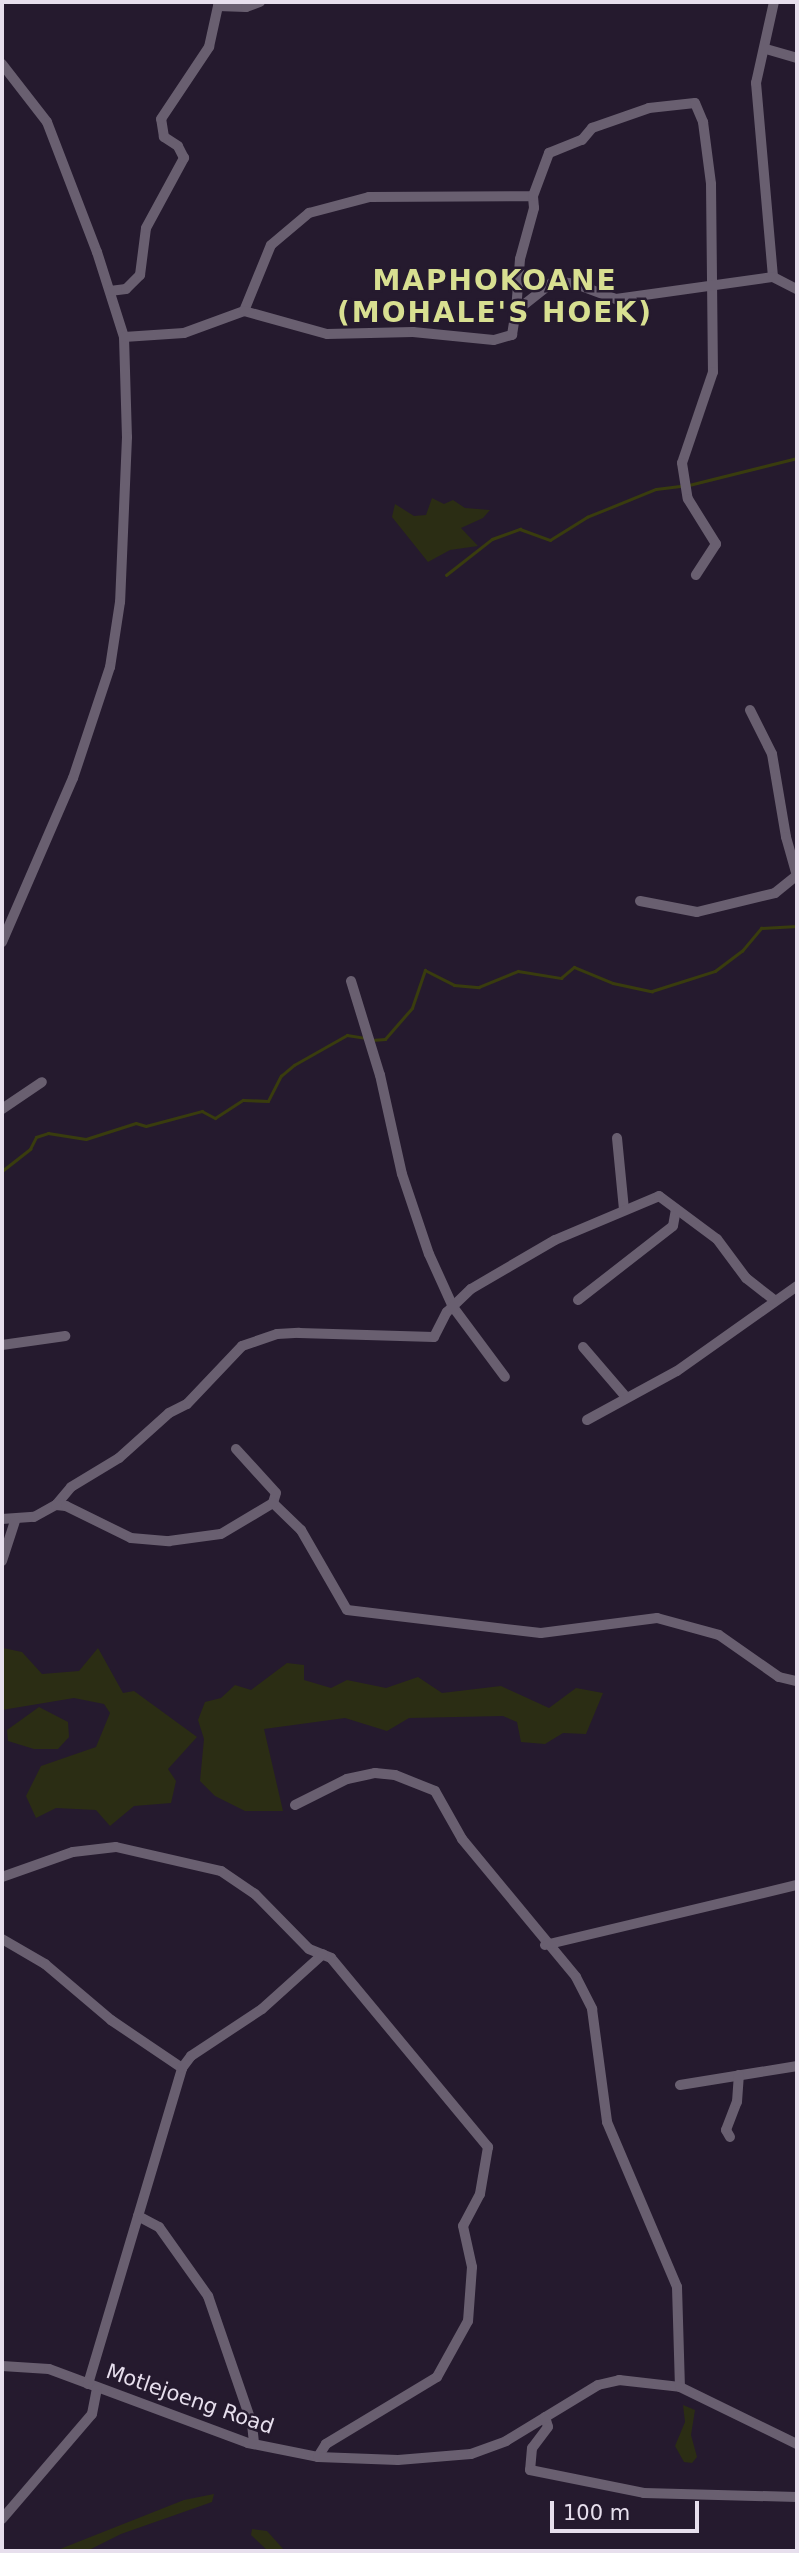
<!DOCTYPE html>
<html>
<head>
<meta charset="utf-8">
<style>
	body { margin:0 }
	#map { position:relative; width:799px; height:2553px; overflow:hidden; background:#251a2e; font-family:"DejaVu Sans",sans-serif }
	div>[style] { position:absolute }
	.green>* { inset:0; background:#2b2d14 }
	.stream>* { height:2.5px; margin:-1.25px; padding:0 1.25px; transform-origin:1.25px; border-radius:1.25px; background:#393c0e }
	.street>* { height:10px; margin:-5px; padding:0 5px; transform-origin:5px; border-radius:5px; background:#695f70 }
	span { translate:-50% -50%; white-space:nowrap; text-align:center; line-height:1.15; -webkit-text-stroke:5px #251a2e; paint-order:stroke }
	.street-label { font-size:21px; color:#e7dfed }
	.district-label { font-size:28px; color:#d8df91; font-weight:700; letter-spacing:2px }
	.frame { position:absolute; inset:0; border:4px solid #e7dfed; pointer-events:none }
	.scale { position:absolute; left:550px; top:2501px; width:149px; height:32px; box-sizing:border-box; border:4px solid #e7dfed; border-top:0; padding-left:9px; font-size:21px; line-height:24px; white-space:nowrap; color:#e7dfed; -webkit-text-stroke:5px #251a2e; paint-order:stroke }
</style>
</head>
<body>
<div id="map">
	<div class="green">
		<div style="clip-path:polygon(432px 498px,444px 504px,453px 500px,465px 508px,490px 510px,483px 518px,461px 528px,478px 546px,450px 550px,428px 562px,392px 517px,395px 504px,414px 516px,426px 515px)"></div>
		<div style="clip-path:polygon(3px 1648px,22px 1652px,42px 1674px,79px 1671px,98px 1648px,123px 1693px,134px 1691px,197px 1737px,168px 1769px,176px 1781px,171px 1803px,134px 1806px,110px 1826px,96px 1810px,56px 1808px,36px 1818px,26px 1796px,41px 1766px,96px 1747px,110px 1713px,104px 1704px,74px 1698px,2px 1710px)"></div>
		<div style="clip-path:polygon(287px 1663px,304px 1665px,304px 1680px,331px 1688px,347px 1680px,386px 1688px,418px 1677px,442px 1693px,501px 1686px,549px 1708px,576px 1688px,603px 1693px,586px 1734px,563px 1733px,545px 1744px,521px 1742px,517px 1722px,503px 1716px,409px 1718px,387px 1731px,345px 1718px,264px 1729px,283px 1811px,245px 1811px,215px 1796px,200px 1781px,204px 1739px,198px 1720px,205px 1702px,221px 1698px,235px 1685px,251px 1690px)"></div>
		<div style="clip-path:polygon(39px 1707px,68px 1722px,69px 1737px,58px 1749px,34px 1749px,8px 1741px,7px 1730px)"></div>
		<div style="clip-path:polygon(683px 2405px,695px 2410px,691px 2435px,697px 2457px,692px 2463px,684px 2462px,675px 2446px,685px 2422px)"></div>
		<div style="clip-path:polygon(214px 2494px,212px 2502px,121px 2534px,87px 2551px,55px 2551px,184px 2500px)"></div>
		<div style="clip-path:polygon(252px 2529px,267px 2531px,285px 2551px,268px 2551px,251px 2535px)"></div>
	</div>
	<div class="stream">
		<div style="left:689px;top:485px;width:111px;rotate:-14deg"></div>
		<div style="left:446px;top:575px;width:58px;rotate:-38deg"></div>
		<div style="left:492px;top:539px;width:30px;rotate:-20deg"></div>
		<div style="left:520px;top:529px;width:32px;rotate:20deg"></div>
		<div style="left:550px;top:540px;width:44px;rotate:-31.9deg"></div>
		<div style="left:587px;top:517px;width:74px;rotate:-22.1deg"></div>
		<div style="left:656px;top:489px;width:26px;rotate:-7deg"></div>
		<div style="left:372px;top:1040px;width:13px;rotate:-4deg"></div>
		<div style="left:385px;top:1039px;width:41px;rotate:-48.9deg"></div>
		<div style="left:412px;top:1008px;width:40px;rotate:-71.1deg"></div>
		<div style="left:425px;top:970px;width:33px;rotate:27deg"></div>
		<div style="left:454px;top:985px;width:25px;rotate:5deg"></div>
		<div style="left:479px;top:987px;width:42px;rotate:-22.3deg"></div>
		<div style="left:518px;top:971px;width:44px;rotate:9.2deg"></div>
		<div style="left:561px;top:978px;width:17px;rotate:-40deg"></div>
		<div style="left:574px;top:967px;width:42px;rotate:22.3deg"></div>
		<div style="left:613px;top:983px;width:40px;rotate:12deg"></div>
		<div style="left:652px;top:991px;width:66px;rotate:-17.6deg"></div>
		<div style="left:715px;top:971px;width:34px;rotate:-37deg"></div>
		<div style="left:742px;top:951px;width:30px;rotate:-50deg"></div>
		<div style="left:761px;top:928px;width:36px;rotate:-3deg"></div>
		<div style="left:2px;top:1171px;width:36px;rotate:-38deg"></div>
		<div style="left:30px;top:1149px;width:13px;rotate:-63deg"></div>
		<div style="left:36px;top:1137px;width:13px;rotate:-18deg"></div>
		<div style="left:48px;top:1133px;width:38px;rotate:9deg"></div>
		<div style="left:86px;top:1139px;width:52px;rotate:-17.7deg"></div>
		<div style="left:136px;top:1123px;width:10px;rotate:17deg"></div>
		<div style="left:146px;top:1126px;width:58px;rotate:-15deg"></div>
		<div style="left:202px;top:1111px;width:15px;rotate:28deg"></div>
		<div style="left:215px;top:1118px;width:33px;rotate:-33deg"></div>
		<div style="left:243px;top:1100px;width:25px;rotate:2deg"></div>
		<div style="left:268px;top:1101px;width:28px;rotate:-63deg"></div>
		<div style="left:281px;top:1076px;width:17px;rotate:-40deg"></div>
		<div style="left:294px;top:1065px;width:61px;rotate:-29.5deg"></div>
		<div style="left:347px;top:1035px;width:18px;rotate:9deg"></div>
	</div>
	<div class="street">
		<div style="left:766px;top:49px;width:32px;rotate:16deg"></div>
		<div style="left:2px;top:64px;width:73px;rotate:52.2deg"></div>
		<div style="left:47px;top:122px;width:139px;rotate:69deg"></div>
		<div style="left:97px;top:252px;width:89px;rotate:72.4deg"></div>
		<div style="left:124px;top:337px;width:100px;rotate:88.3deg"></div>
		<div style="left:127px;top:437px;width:165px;rotate:92.4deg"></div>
		<div style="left:120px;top:602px;width:66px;rotate:98.7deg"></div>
		<div style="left:110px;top:667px;width:117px;rotate:108.4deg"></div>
		<div style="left:73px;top:778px;width:179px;rotate:113.4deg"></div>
		<div style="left:773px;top:277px;width:195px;rotate:-95deg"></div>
		<div style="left:756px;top:83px;width:83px;rotate:-77.5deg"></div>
		<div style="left:110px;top:291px;width:16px;rotate:-7deg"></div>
		<div style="left:126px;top:289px;width:20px;rotate:-45deg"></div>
		<div style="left:140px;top:275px;width:47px;rotate:-82.7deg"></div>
		<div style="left:146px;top:228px;width:80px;rotate:-61.5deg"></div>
		<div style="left:184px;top:158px;width:13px;rotate:-117deg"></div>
		<div style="left:178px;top:146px;width:17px;rotate:-147deg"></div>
		<div style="left:164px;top:137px;width:18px;rotate:-99deg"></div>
		<div style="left:161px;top:119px;width:87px;rotate:-56.3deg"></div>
		<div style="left:209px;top:47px;width:42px;rotate:-77.6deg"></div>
		<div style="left:218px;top:6px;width:28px;rotate:2deg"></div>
		<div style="left:246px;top:7px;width:15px;rotate:-20deg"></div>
		<div style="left:244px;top:311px;width:71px;rotate:-67.8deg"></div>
		<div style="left:271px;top:245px;width:50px;rotate:-40.1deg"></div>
		<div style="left:309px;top:213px;width:62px;rotate:-14.9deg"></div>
		<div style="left:369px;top:197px;width:164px;rotate:-0.3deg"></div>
		<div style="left:516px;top:311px;width:52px;rotate:-85.6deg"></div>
		<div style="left:520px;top:259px;width:53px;rotate:-74.6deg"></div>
		<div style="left:534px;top:208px;width:12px;rotate:-95deg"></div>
		<div style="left:533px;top:196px;width:46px;rotate:-69.6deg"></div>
		<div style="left:549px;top:153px;width:35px;rotate:-22deg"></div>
		<div style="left:582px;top:140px;width:16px;rotate:-50deg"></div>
		<div style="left:592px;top:128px;width:60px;rotate:-19.3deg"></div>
		<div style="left:649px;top:108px;width:46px;rotate:-6.2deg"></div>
		<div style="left:695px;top:103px;width:21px;rotate:67deg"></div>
		<div style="left:703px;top:122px;width:63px;rotate:82.6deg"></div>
		<div style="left:711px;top:184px;width:188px;rotate:89.4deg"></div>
		<div style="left:713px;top:372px;width:96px;rotate:108.8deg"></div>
		<div style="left:682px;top:463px;width:36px;rotate:81deg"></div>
		<div style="left:688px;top:499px;width:53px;rotate:58.1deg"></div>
		<div style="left:716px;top:544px;width:37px;rotate:123deg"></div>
		<div style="left:124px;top:337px;width:60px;rotate:-3.8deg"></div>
		<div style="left:184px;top:333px;width:64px;rotate:-20.1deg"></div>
		<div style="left:244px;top:311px;width:86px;rotate:15.5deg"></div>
		<div style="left:327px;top:334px;width:86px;rotate:-1.3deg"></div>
		<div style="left:413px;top:332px;width:81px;rotate:5.6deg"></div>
		<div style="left:494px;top:340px;width:19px;rotate:-16deg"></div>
		<div style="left:512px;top:335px;width:24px;rotate:-81deg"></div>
		<div style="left:516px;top:311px;width:48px;rotate:-38.3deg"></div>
		<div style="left:554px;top:281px;width:22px;rotate:8deg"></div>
		<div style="left:576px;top:284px;width:43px;rotate:20.6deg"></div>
		<div style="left:616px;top:299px;width:159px;rotate:-8deg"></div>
		<div style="left:773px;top:277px;width:27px;rotate:27deg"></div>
		<div style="left:750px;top:710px;width:49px;rotate:63.4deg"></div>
		<div style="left:772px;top:754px;width:84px;rotate:80.4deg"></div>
		<div style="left:786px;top:837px;width:41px;rotate:74.2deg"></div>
		<div style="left:640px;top:901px;width:58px;rotate:10.9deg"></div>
		<div style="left:697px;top:912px;width:80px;rotate:-13.7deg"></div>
		<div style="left:775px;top:893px;width:28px;rotate:-39deg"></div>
		<div style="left:351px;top:981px;width:98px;rotate:72.9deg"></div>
		<div style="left:380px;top:1075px;width:101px;rotate:77.5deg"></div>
		<div style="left:402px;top:1174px;width:84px;rotate:71.4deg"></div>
		<div style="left:429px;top:1254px;width:58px;rotate:65.6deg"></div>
		<div style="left:453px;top:1307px;width:87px;rotate:53.4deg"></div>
		<div style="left:2px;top:1109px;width:48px;rotate:-34deg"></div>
		<div style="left:617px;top:1138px;width:72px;rotate:84.4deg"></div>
		<div style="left:578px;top:1300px;width:120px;rotate:-37.9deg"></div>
		<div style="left:673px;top:1226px;width:17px;rotate:-80deg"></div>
		<div style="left:2px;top:1345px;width:64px;rotate:-8.1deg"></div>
		<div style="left:583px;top:1347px;width:65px;rotate:49.4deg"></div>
		<div style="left:587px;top:1420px;width:102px;rotate:-28.6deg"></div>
		<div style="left:677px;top:1371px;width:147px;rotate:-35.3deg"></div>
		<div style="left:236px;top:1449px;width:59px;rotate:47.7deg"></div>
		<div style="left:276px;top:1493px;width:10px;rotate:107deg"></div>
		<div style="left:273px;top:1503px;width:39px;rotate:44deg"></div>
		<div style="left:301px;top:1530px;width:92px;rotate:60.1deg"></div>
		<div style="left:347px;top:1610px;width:195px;rotate:6.8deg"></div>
		<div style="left:541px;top:1633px;width:117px;rotate:-7.4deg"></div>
		<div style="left:657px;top:1618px;width:64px;rotate:15.3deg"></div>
		<div style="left:719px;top:1635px;width:73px;rotate:35deg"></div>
		<div style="left:779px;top:1677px;width:18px;rotate:13deg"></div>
		<div style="left:56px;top:1505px;width:23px;rotate:-50deg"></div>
		<div style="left:71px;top:1487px;width:56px;rotate:-31.1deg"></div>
		<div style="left:119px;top:1458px;width:67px;rotate:-42deg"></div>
		<div style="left:169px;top:1413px;width:20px;rotate:-27deg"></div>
		<div style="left:187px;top:1404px;width:80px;rotate:-46.5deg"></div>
		<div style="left:242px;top:1346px;width:37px;rotate:-19deg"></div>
		<div style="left:277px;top:1334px;width:22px;rotate:-3deg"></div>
		<div style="left:299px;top:1333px;width:135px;rotate:1.7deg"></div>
		<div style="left:434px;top:1337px;width:28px;rotate:-63deg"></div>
		<div style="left:447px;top:1312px;width:33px;rotate:-44deg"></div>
		<div style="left:471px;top:1289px;width:97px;rotate:-30.3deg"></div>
		<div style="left:555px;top:1240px;width:113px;rotate:-22.9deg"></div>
		<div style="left:659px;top:1196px;width:72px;rotate:36.6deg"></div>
		<div style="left:717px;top:1239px;width:49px;rotate:53.4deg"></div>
		<div style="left:746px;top:1278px;width:37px;rotate:38deg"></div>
		<div style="left:2px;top:1519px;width:32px;rotate:-4deg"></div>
		<div style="left:34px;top:1517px;width:25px;rotate:-29deg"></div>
		<div style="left:56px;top:1505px;width:10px;rotate:6deg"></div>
		<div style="left:66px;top:1506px;width:72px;rotate:26.2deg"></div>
		<div style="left:131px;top:1538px;width:38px;rotate:5deg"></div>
		<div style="left:169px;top:1541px;width:52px;rotate:-7.7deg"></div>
		<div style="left:221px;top:1534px;width:61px;rotate:-30.8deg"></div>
		<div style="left:2px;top:1561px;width:42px;rotate:-72deg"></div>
		<div style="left:295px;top:1805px;width:58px;rotate:-26.6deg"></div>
		<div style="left:347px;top:1779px;width:29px;rotate:-12deg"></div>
		<div style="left:375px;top:1773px;width:20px;rotate:6deg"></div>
		<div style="left:395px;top:1775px;width:43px;rotate:21.8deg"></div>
		<div style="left:435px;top:1791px;width:55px;rotate:60.6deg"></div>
		<div style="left:462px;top:1839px;width:179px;rotate:50.4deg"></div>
		<div style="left:576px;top:1977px;width:36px;rotate:63deg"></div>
		<div style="left:592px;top:2009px;width:114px;rotate:82.4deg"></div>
		<div style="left:607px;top:2122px;width:179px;rotate:67deg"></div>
		<div style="left:677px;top:2287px;width:100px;rotate:88.3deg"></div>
		<div style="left:2px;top:1877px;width:75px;rotate:-19.4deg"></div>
		<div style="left:73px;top:1852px;width:43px;rotate:-6.6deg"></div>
		<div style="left:116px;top:1847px;width:108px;rotate:12.9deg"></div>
		<div style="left:221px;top:1871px;width:41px;rotate:34.1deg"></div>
		<div style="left:255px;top:1894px;width:77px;rotate:45.5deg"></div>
		<div style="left:309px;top:1949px;width:24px;rotate:22deg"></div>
		<div style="left:331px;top:1958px;width:246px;rotate:50.3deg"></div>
		<div style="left:488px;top:2147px;width:48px;rotate:99.7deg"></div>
		<div style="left:480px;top:2194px;width:36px;rotate:118deg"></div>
		<div style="left:463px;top:2226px;width:42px;rotate:77.6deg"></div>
		<div style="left:472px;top:2267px;width:54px;rotate:94.2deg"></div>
		<div style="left:468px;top:2321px;width:64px;rotate:119deg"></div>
		<div style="left:437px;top:2377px;width:130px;rotate:148.9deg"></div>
		<div style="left:326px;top:2444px;width:15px;rotate:122deg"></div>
		<div style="left:2px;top:1939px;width:50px;rotate:30.2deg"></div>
		<div style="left:45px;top:1964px;width:87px;rotate:40.3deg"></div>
		<div style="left:111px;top:2020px;width:86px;rotate:34.1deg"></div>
		<div style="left:545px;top:1945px;width:259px;rotate:-13.4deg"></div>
		<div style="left:680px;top:2085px;width:119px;rotate:-9.2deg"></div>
		<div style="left:730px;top:2137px;width:8px;rotate:-120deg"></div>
		<div style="left:726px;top:2130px;width:30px;rotate:-69deg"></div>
		<div style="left:737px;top:2102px;width:27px;rotate:-86deg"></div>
		<div style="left:138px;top:2216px;width:24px;rotate:28deg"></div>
		<div style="left:159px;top:2227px;width:85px;rotate:54.6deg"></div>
		<div style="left:208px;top:2296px;width:135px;rotate:71deg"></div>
		<div style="left:252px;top:2424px;width:20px;rotate:84deg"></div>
		<div style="left:2px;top:2366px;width:47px;rotate:3.7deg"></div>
		<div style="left:49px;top:2369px;width:212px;rotate:20.4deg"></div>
		<div style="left:248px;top:2443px;width:71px;rotate:11.3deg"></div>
		<div style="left:318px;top:2457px;width:80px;rotate:2.1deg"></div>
		<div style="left:398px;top:2460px;width:73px;rotate:-4.7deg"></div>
		<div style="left:471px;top:2454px;width:37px;rotate:-20deg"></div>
		<div style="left:506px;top:2441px;width:108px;rotate:-31.3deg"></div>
		<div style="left:598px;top:2385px;width:22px;rotate:-13deg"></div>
		<div style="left:619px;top:2380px;width:61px;rotate:6.5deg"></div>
		<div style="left:680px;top:2387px;width:130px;rotate:26deg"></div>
		<div style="left:88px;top:2384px;width:330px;rotate:-73.4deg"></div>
		<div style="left:182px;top:2068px;width:15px;rotate:-53deg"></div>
		<div style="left:191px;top:2056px;width:85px;rotate:-33.5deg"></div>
		<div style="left:262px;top:2009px;width:82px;rotate:-42deg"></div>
		<div style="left:545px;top:2417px;width:10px;rotate:73deg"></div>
		<div style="left:548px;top:2427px;width:26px;rotate:127deg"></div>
		<div style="left:532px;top:2448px;width:22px;rotate:95deg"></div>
		<div style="left:530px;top:2470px;width:116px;rotate:11.4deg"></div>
		<div style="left:644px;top:2493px;width:153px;rotate:1.5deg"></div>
		<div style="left:2px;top:2519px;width:138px;rotate:-49.4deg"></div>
		<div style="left:92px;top:2414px;width:26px;rotate:-79deg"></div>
	</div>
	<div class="street-label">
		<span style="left:190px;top:2399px;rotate:19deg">Motlejoeng Road</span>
	</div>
	<div class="district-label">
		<span style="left:495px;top:297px">MAPHOKOANE<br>(MOHALE'S HOEK)</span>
	</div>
	<div class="frame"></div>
	<div class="scale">100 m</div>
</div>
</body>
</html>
